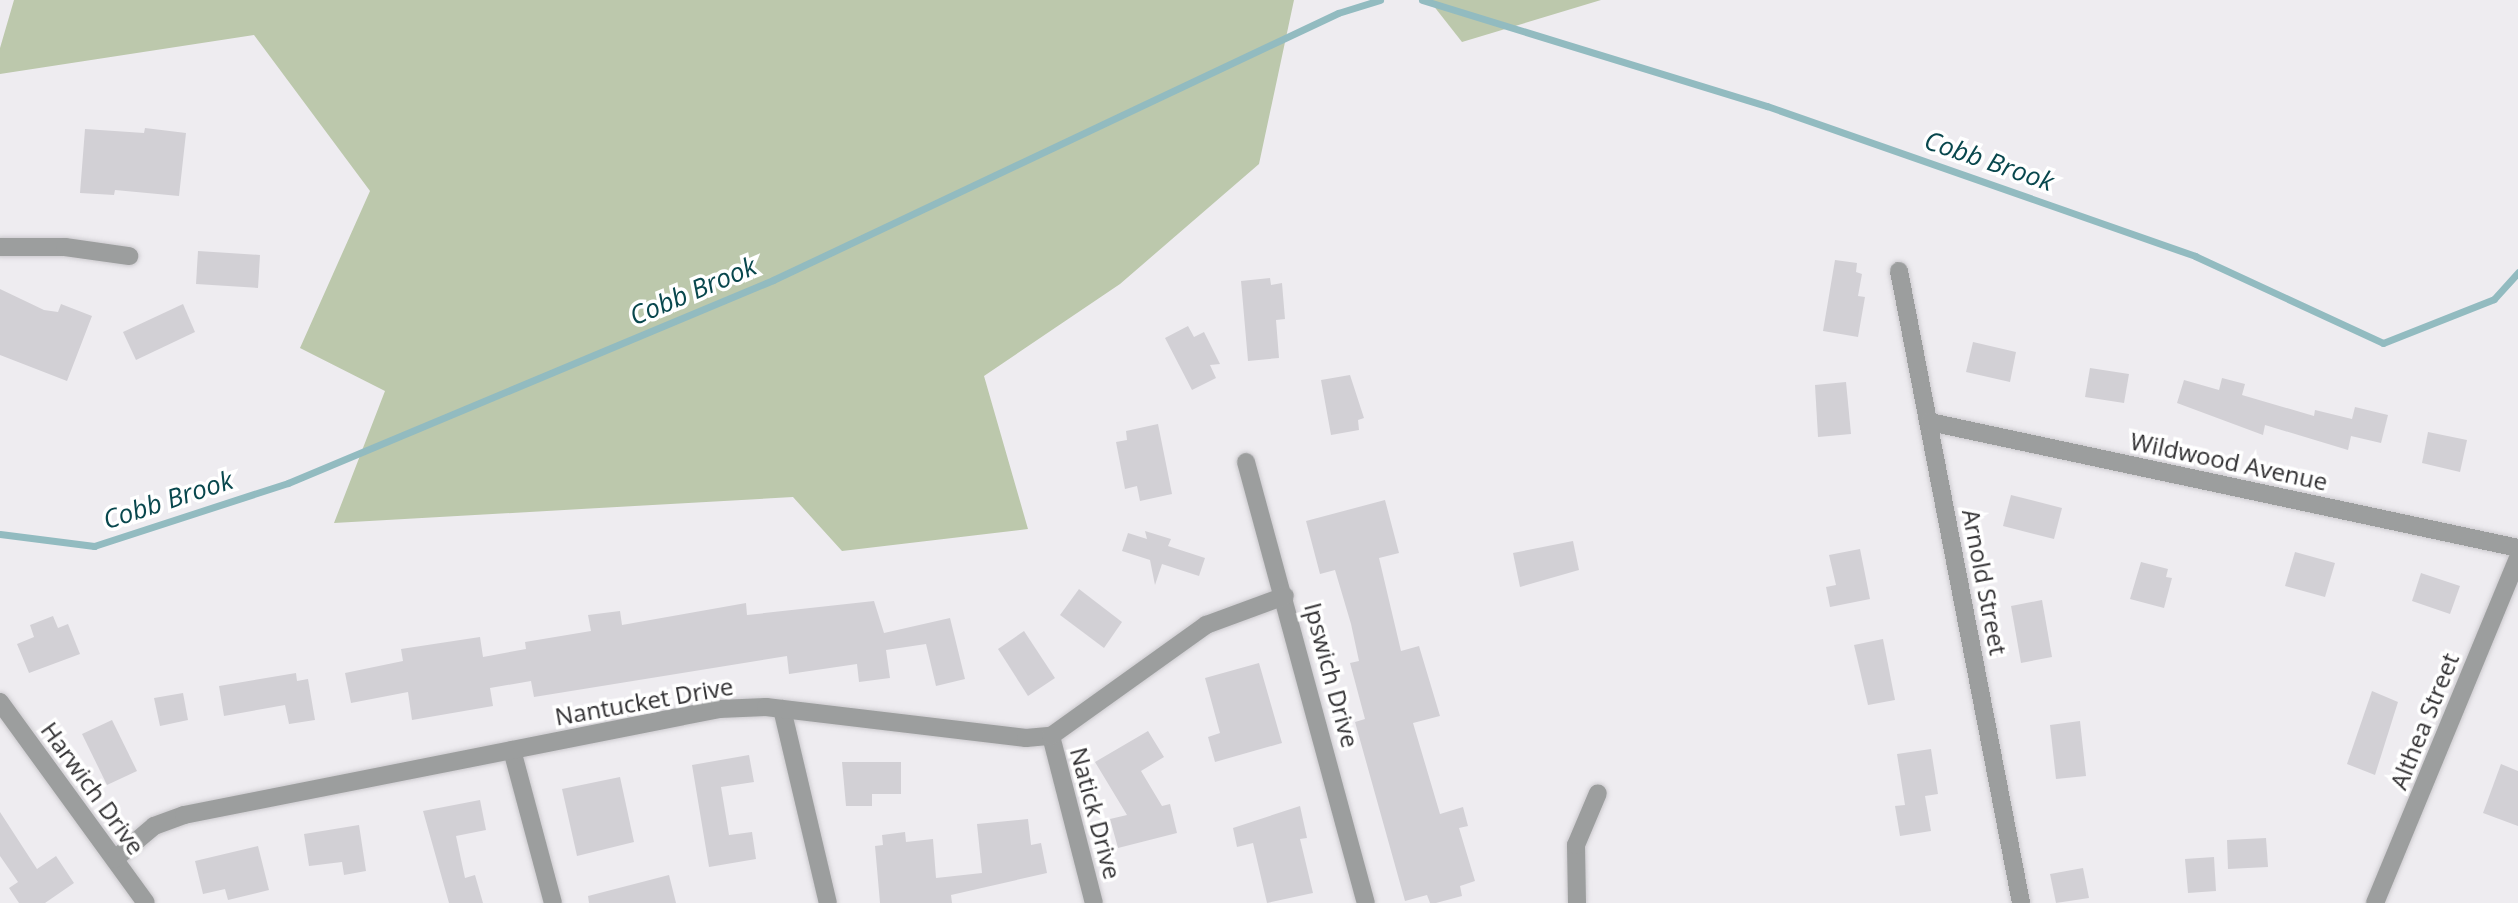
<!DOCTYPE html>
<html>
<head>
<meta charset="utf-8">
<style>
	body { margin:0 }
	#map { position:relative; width:2518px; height:903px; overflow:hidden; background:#eeecf0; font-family:"Open Sans",sans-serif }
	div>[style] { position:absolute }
	.green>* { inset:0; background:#bcc8ac }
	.stream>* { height:7px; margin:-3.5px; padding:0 3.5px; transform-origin:3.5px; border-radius:3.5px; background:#92bbc0 }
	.building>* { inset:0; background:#d2d0d5 }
	.roads { filter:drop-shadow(0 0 2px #cccace) drop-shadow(0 0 2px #cccace) }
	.minor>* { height:18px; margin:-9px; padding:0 9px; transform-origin:9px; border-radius:9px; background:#9c9e9e }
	span { translate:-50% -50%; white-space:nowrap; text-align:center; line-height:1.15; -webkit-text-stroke:7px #fff; paint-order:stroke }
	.street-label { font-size:24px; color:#313032 }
	.water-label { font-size:26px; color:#08474d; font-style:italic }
</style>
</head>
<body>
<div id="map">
	<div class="green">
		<div style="clip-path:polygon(14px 0,1294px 0,1259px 164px,1120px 284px,984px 376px,1028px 529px,842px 551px,793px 497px,334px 523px,385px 391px,300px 348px,370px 191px,254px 35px,0 74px,0 48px)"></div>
		<div style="clip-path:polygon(1429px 0,1601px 0,1462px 42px)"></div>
	</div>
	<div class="stream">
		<div style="left:1422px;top:0;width:361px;rotate:17.1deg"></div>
		<div style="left:1767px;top:106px;width:454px;rotate:19.3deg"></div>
		<div style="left:2195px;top:256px;width:207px;rotate:24.8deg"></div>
		<div style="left:2383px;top:343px;width:119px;rotate:-21.6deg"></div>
		<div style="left:2494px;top:299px;width:36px;rotate:-48deg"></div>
		<div style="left:0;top:534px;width:95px;rotate:7.3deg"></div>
		<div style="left:94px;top:546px;width:204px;rotate:-18deg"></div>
		<div style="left:288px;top:483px;width:526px;rotate:-22.71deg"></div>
		<div style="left:773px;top:280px;width:625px;rotate:-25.29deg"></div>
		<div style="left:1338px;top:13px;width:44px;rotate:-17.2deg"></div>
	</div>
	<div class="building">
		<div style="clip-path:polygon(145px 128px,186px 133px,179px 196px,115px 190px,114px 195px,80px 193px,85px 129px,144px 133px)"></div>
		<div style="clip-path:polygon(198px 251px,260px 255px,258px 288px,196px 284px)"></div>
		<div style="clip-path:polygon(1835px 260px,1857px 263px,1856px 272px,1862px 274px,1858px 296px,1865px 297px,1858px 337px,1823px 331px)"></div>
		<div style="clip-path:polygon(1270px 278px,1271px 285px,1282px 283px,1285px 319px,1276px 320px,1279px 358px,1248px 361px,1241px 281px)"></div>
		<div style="clip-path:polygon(0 289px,44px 310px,58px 312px,61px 304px,92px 316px,67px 381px,0 355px)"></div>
		<div style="clip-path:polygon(183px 304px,195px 332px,136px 360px,123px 332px)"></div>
		<div style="clip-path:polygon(1188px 326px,1194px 337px,1204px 332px,1220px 364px,1210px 365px,1216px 378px,1192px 390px,1165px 338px)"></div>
		<div style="clip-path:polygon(1973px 342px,2016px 352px,2010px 382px,1966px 372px)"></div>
		<div style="clip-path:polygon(2090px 368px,2129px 374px,2124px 403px,2085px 397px)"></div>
		<div style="clip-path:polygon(1350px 375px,1364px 418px,1358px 420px,1359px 430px,1331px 435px,1321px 380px)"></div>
		<div style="clip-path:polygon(2222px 378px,2245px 384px,2242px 395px,2314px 416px,2315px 410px,2352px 419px,2355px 407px,2388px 415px,2381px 443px,2351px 436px,2348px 450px,2265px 425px,2263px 435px,2177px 403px,2184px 380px,2219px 390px)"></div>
		<div style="clip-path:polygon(1846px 382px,1851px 434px,1818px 437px,1815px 385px)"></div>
		<div style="clip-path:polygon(1158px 424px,1172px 494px,1140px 501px,1137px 486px,1125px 489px,1116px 442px,1127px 440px,1126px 431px)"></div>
		<div style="clip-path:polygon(2428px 432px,2467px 440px,2460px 472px,2422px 463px)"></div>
		<div style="clip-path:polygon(2011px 495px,2062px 508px,2054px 539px,2003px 526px)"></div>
		<div style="clip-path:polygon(1385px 500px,1399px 553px,1379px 558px,1401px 651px,1419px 646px,1440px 716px,1413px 723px,1440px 814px,1463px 807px,1468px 826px,1459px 828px,1475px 881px,1460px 886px,1462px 896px,1436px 903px,1430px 903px,1427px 895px,1405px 901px,1355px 722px,1365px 719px,1350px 663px,1359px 661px,1351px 624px,1335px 570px,1320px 574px,1306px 521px)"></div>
		<div style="clip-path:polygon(1145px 531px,1171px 539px,1168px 546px,1205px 558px,1199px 576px,1162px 564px,1155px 585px,1150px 560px,1122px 551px,1128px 533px,1147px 539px)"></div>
		<div style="clip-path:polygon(1573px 541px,1579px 570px,1520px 587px,1513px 553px)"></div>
		<div style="clip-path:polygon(1860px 549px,1870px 599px,1830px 607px,1826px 587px,1836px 585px,1829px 555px)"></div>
		<div style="clip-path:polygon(2295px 552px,2335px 563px,2325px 597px,2285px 586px)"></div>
		<div style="clip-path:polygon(2141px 562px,2168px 569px,2166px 577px,2172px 578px,2164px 608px,2130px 599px)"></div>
		<div style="clip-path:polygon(2421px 573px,2460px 586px,2450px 614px,2412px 601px)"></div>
		<div style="clip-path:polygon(1079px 589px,1122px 622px,1104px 648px,1060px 615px)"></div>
		<div style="clip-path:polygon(2042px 600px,2052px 657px,2021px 663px,2011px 606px)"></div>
		<div style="clip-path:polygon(874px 601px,884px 633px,950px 618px,965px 679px,936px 686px,926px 644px,886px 650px,890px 678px,859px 682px,857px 664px,789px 674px,787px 656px,534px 697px,531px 681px,490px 688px,493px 706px,412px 720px,408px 692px,351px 703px,345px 673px,403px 661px,401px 649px,480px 637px,483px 657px,526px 649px,525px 642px,591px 631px,588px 615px,620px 611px,622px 625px,746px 603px,747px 615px)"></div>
		<div style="clip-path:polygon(53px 616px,58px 628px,68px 624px,80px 654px,29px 673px,17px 644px,34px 637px,30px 625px)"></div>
		<div style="clip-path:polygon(1024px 631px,1055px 678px,1028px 696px,998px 649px)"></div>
		<div style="clip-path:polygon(1883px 639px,1895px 700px,1868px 705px,1854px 645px)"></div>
		<div style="clip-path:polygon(1259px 663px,1282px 743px,1215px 762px,1208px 737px,1220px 733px,1205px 678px)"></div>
		<div style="clip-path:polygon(296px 673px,297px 681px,308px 679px,315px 720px,289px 724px,285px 705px,224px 716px,219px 686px)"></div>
		<div style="clip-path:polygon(2372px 691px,2398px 702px,2375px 775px,2347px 764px)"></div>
		<div style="clip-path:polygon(183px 693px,188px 720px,160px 726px,154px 698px)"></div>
		<div style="clip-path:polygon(112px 720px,137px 771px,107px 785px,82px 734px)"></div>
		<div style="clip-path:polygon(2080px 721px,2086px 776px,2056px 779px,2050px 725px)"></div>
		<div style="clip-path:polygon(1148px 731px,1164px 757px,1141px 771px,1162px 806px,1170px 804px,1177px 833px,1118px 848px,1110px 819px,1127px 815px,1095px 762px)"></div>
		<div style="clip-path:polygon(1931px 749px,1938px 794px,1925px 796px,1931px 831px,1900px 836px,1895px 806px,1905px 805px,1897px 754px)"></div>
		<div style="clip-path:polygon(749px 755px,754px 782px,721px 787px,729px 835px,752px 832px,756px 859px,709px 867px,692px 765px)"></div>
		<div style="clip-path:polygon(842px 762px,901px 762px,901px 794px,872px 794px,872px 806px,846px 806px)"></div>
		<div style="clip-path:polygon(2501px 764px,2518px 771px,2518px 826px,2483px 813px)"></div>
		<div style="clip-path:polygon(620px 777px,634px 842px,577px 856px,562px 789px)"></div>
		<div style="clip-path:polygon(480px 800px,486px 830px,456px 836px,465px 878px,475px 875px,483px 903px,449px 903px,423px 811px)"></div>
		<div style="clip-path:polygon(1300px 806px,1307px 838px,1300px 839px,1313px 893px,1267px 903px,1253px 843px,1237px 847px,1233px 828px)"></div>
		<div style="clip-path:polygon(0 812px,37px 869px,56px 856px,74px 883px,45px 903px,19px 903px,9px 888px,18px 882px,0 856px)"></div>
		<div style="clip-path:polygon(1028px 819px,1031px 845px,1041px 843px,1047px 873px,951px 895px,952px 903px,880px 903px,875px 846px,883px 845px,882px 835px,905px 832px,906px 842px,933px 839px,936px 878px,982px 873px,977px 824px)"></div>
		<div style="clip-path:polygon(359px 825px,366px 871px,344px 875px,342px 862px,309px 866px,304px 834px)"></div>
		<div style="clip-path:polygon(2266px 838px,2268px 867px,2228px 869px,2227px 840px)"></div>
		<div style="clip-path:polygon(258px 846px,269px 890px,228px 900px,225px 889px,203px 894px,195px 861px)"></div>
		<div style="clip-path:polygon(2214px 857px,2216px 891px,2188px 893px,2185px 859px)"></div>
		<div style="clip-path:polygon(2083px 868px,2089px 898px,2056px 903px,2050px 874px)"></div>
		<div style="clip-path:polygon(669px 875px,676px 903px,589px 903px,588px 896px)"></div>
	</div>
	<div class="roads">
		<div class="minor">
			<div style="left:0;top:247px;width:65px"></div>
			<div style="left:65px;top:247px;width:65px;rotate:8deg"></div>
			<div style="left:1899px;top:271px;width:644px;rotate:79.07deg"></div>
			<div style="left:1930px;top:422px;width:601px;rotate:12.09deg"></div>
			<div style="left:1246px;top:462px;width:457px;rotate:74.8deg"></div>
			<div style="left:0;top:702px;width:248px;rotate:54deg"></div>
			<div style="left:782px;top:709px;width:199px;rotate:76.7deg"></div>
			<div style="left:1051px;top:736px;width:172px;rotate:75.6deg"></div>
			<div style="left:512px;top:750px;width:158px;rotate:75deg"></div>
			<div style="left:115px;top:859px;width:51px;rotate:-40.2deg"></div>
			<div style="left:154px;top:826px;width:32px;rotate:-20deg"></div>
			<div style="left:184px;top:815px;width:545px;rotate:-11.21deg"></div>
			<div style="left:719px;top:709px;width:47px;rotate:-2.4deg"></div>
			<div style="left:766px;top:707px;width:262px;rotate:6.8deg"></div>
			<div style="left:1026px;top:738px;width:25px;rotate:-5deg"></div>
			<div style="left:1051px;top:736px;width:191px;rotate:-35.6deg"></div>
			<div style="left:1206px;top:625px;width:84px;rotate:-20.2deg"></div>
			<div style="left:1577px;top:903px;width:58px;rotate:-91deg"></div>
			<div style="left:1576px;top:845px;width:56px;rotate:-67.1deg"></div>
			<div style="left:2375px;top:903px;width:373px;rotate:-67.5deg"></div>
		</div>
	</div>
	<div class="street-label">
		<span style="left:2229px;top:461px;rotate:12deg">Wildwood Avenue</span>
		<span style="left:1985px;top:582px;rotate:79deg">Arnold Street</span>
		<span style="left:1332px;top:675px;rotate:75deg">Ipswich Drive</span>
		<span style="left:644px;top:701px;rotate:-10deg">Nantucket Drive</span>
		<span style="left:2424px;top:721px;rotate:-68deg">Althea Street</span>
		<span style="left:93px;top:788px;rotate:54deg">Harwich Drive</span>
		<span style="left:1096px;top:813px;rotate:75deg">Natick Drive</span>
	</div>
	<div class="water-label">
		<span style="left:1989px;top:161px;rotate:19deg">Cobb Brook</span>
		<span style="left:693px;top:291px;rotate:-23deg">Cobb Brook</span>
		<span style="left:168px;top:500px;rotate:-18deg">Cobb Brook</span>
	</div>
</div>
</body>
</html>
